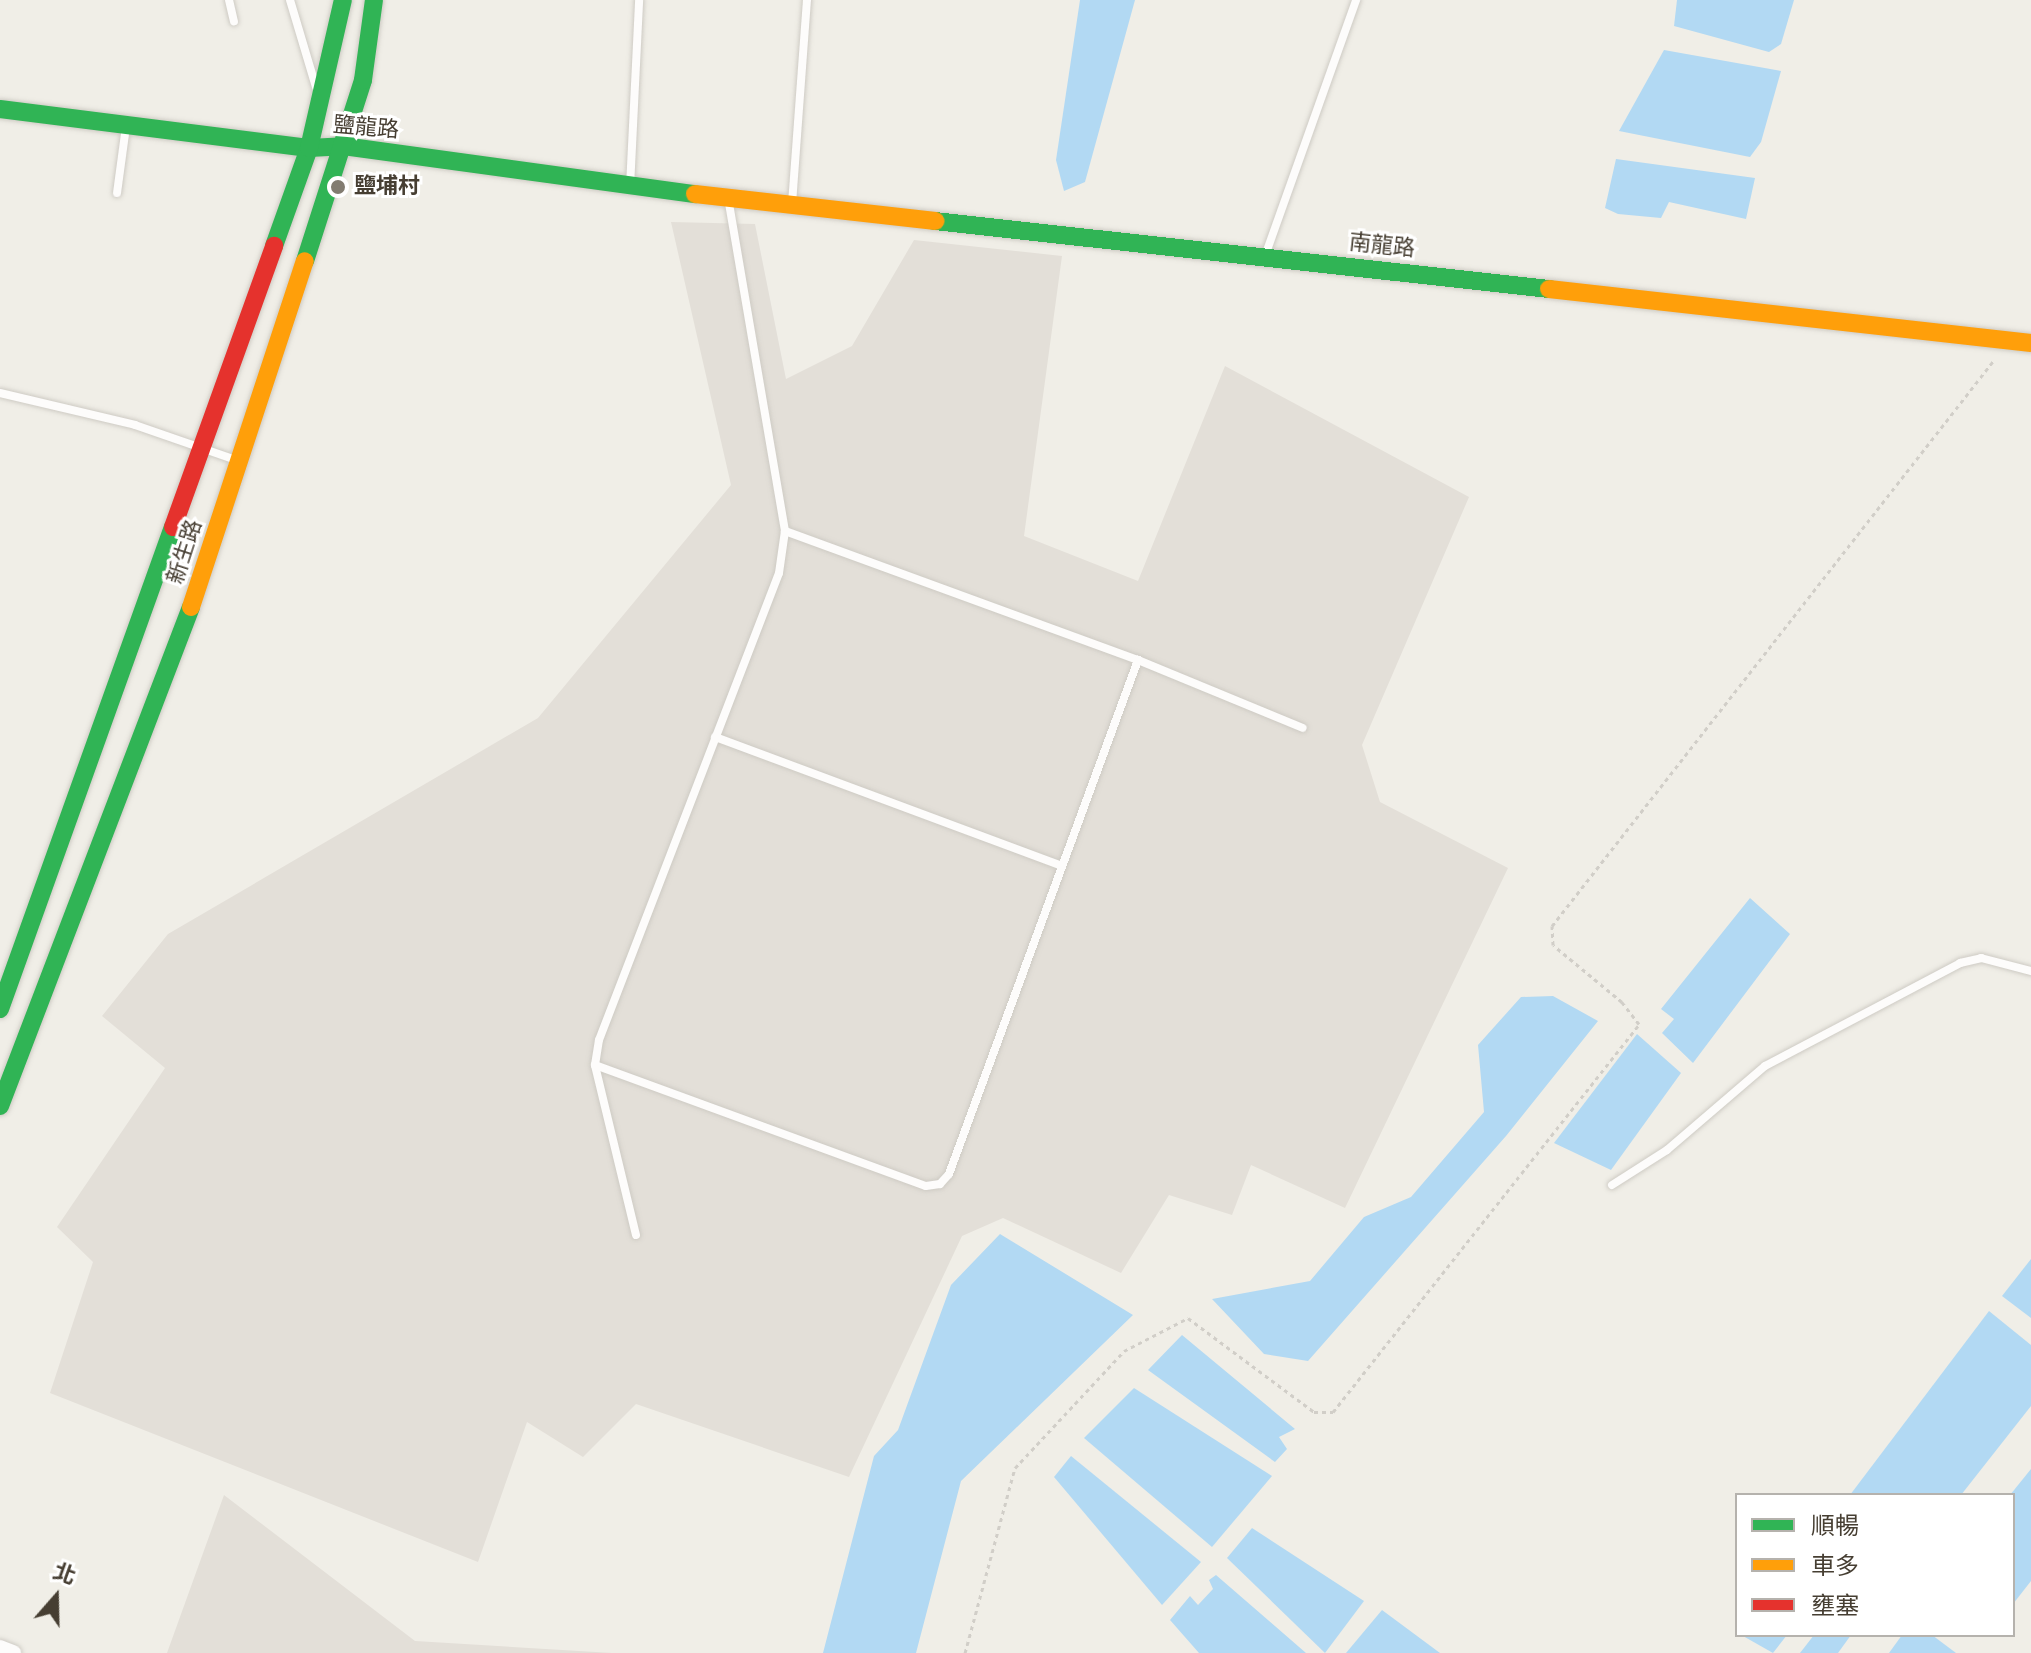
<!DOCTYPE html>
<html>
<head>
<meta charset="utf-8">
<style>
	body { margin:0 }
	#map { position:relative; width:2031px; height:1653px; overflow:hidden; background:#f0eee7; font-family:"Source Sans 3","Noto Sans TC",sans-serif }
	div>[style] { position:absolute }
	.industrial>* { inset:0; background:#e3dfd8 }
	.water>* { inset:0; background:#b2d9f3 }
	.path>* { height:3px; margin-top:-1.5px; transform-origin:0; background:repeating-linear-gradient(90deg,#d1cec8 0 4px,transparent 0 8px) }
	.roads { filter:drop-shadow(0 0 2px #cecbc4) drop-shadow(0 0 2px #cecbc4) }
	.lane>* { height:8px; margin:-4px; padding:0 4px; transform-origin:4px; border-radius:4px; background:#fdfcfb }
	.street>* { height:16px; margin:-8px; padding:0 8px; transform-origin:8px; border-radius:8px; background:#fdfcfb }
	.fast>* { height:18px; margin:-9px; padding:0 9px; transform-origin:9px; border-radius:9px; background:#30b455 }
	.slow>* { height:18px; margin:-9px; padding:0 9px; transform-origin:9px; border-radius:9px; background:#ff9f0a }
	.jam>* { height:18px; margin:-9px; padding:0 9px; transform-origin:9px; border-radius:9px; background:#e5322d }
	.dots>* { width:22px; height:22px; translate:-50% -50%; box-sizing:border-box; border:4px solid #fff; border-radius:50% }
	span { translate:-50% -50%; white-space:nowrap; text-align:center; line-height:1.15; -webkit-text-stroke:6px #fff; paint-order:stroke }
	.street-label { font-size:22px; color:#463e32 }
	.poi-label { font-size:22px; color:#463e32; font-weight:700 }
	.left { translate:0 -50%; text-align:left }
	.legend { position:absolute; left:1735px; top:1493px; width:280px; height:144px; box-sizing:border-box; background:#fff; border:2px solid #b5b2ad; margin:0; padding:10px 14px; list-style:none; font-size:24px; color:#463e32 }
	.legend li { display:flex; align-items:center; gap:16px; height:40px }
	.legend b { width:40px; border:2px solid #b5b2ad }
	.north { position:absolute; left:16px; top:1557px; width:80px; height:80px; -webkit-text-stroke:6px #fff; paint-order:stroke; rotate:20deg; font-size:22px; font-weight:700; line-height:32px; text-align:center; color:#463e32 }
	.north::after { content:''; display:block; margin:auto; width:28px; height:36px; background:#463e32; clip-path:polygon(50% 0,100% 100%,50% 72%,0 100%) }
</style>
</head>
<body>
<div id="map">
	<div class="industrial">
		<div style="clip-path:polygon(671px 222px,755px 224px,786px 379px,852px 346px,914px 240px,1062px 256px,1024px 536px,1138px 581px,1225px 366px,1469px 497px,1362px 745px,1380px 802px,1508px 868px,1345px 1208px,1251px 1165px,1232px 1215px,1169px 1195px,1121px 1273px,1003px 1218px,962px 1236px,849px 1477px,636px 1404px,583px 1457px,527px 1422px,478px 1562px,50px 1393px,93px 1262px,57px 1227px,165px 1068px,102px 1016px,168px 934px,538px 718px,731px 485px)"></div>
		<div style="clip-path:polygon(224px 1495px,415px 1641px,612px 1653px,167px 1653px)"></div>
	</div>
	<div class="water">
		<div style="clip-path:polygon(1080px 0,1135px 0,1085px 182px,1064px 191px,1056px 160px)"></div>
		<div style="clip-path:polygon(1677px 0,1794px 0,1781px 44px,1769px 52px,1674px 26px)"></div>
		<div style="clip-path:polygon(1664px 50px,1781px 71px,1761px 142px,1750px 157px,1619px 131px)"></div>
		<div style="clip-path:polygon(1616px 159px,1755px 178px,1746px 219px,1669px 202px,1661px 218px,1618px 214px,1605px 208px)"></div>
		<div style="clip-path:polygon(1750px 898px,1790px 934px,1693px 1063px,1662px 1033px,1674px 1019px,1661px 1009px)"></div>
		<div style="clip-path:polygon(1553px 996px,1598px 1021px,1506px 1136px,1308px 1361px,1264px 1354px,1212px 1299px,1310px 1281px,1364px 1217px,1411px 1197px,1484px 1112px,1478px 1045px,1521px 997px)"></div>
		<div style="clip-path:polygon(1637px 1034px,1681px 1073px,1611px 1170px,1554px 1143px)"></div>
		<div style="clip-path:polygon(1000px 1234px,1133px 1315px,961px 1481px,916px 1653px,823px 1653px,874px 1456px,898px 1430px,951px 1285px)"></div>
		<div style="clip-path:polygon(2031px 1259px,2031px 1318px,2002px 1296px)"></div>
		<div style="clip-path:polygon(1989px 1311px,2031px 1345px,2031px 1406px,1961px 1495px,1850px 1495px)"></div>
		<div style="clip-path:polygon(1182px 1335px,1295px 1429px,1279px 1437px,1287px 1449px,1275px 1462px,1148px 1370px)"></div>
		<div style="clip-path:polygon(1134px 1388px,1272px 1476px,1212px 1547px,1084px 1438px)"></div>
		<div style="clip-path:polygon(1071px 1456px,1201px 1562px,1162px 1605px,1054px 1477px)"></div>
		<div style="clip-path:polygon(2031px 1469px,2031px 1581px,2013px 1604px,2010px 1495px)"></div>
		<div style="clip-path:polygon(1252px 1528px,1364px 1601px,1325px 1653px,1227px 1558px)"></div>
		<div style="clip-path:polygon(1216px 1575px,1306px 1653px,1199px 1653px,1170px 1620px,1190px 1596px,1198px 1605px,1213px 1589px,1209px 1580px)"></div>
		<div style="clip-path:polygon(1382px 1610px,1440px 1653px,1346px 1653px)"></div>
		<div style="clip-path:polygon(1787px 1635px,1773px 1653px,1743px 1636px,1744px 1635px)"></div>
		<div style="clip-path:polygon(1814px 1635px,1851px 1635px,1838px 1653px,1800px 1653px)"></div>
		<div style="clip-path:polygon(1902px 1635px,1932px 1635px,1956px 1653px,1889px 1653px)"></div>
	</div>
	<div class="path">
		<div style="left:965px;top:1653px;width:192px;rotate:-74.9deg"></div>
		<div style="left:1015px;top:1468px;width:160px;rotate:-47deg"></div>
		<div style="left:1124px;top:1351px;width:72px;rotate:-27.3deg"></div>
		<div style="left:1188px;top:1318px;width:157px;rotate:36.7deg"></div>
		<div style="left:1314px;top:1412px;width:19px"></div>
		<div style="left:1333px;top:1412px;width:494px;rotate:-51.7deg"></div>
		<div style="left:1639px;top:1024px;width:28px;rotate:-128deg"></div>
		<div style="left:1622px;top:1002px;width:89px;rotate:-140.4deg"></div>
		<div style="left:1553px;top:945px;width:19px;rotate:-93deg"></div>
		<div style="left:1552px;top:926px;width:718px;rotate:-52.01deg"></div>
	</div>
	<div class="roads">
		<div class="lane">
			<div style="left:229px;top:0;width:22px;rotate:77deg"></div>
			<div style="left:290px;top:0;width:91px;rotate:73.4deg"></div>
			<div style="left:630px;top:187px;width:187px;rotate:-87.2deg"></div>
			<div style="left:117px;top:193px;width:68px;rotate:-82.3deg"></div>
			<div style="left:792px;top:204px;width:205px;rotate:-85.8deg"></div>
			<div style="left:1265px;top:256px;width:272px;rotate:-70.4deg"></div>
			<div style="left:0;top:393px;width:139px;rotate:13.3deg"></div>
			<div style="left:135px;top:425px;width:110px;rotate:19.1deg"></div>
			<div style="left:785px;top:531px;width:376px;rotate:20.1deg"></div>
			<div style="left:1138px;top:660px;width:178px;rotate:22.4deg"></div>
			<div style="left:715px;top:737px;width:370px;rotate:20.4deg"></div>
			<div style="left:595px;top:1065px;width:352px;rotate:20.1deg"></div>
			<div style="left:926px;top:1186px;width:14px;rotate:-8deg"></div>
			<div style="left:940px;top:1184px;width:13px;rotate:-48deg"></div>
			<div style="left:949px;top:1174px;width:548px;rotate:-69.81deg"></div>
			<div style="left:1612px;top:1185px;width:65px;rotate:-32.5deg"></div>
			<div style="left:1667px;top:1150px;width:129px;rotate:-40.6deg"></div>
			<div style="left:1765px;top:1066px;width:221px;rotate:-27.8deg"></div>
			<div style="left:1960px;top:963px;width:22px;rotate:-13deg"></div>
			<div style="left:1981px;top:958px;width:52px;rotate:14.6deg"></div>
			<div style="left:636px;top:1235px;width:175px;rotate:-103.6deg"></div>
			<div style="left:595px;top:1065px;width:25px;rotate:-81deg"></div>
			<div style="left:599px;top:1040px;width:500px;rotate:-68.92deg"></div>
			<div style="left:779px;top:573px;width:42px;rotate:-81.9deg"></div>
			<div style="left:785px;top:531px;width:338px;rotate:-99.7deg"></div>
		</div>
		<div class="street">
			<div style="left:0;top:1648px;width:14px;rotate:21deg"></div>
		</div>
		<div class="fast">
			<div style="left:0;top:109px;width:311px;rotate:7.2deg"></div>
			<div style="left:309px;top:148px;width:34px;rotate:-3deg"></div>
			<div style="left:343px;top:146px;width:355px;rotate:7.8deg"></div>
			<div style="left:935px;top:221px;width:618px;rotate:6.32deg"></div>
			<div style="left:274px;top:246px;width:104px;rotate:-70.3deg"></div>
			<div style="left:309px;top:148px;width:152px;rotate:-77.1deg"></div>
			<div style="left:305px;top:261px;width:190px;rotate:-72.2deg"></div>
			<div style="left:363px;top:80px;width:81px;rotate:-82.2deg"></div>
			<div style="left:0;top:1009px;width:512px;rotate:-70.26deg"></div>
			<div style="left:0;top:1106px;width:534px;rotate:-69.05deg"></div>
		</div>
		<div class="slow">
			<div style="left:695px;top:194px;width:242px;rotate:6.4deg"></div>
			<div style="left:1549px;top:289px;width:485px;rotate:6.4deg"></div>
			<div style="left:191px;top:607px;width:364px;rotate:-71.8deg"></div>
		</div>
		<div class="jam">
			<div style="left:173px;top:527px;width:299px;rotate:-70.2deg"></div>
		</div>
	</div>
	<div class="dots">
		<div style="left:338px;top:187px;background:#827c71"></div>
	</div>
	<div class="street-label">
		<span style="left:366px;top:128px;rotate:5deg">鹽龍路</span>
		<span style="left:1382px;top:246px;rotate:6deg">南龍路</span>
		<span style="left:185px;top:552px;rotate:-72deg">新生路</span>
	</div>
	<div class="poi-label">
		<span class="left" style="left:354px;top:187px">鹽埔村</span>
	</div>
	<ul class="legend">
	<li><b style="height:10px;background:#30b455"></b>順暢</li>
	<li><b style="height:10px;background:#ff9f0a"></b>車多</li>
	<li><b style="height:10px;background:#e5322d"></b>壅塞</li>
	</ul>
	<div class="north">北</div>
</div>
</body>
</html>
